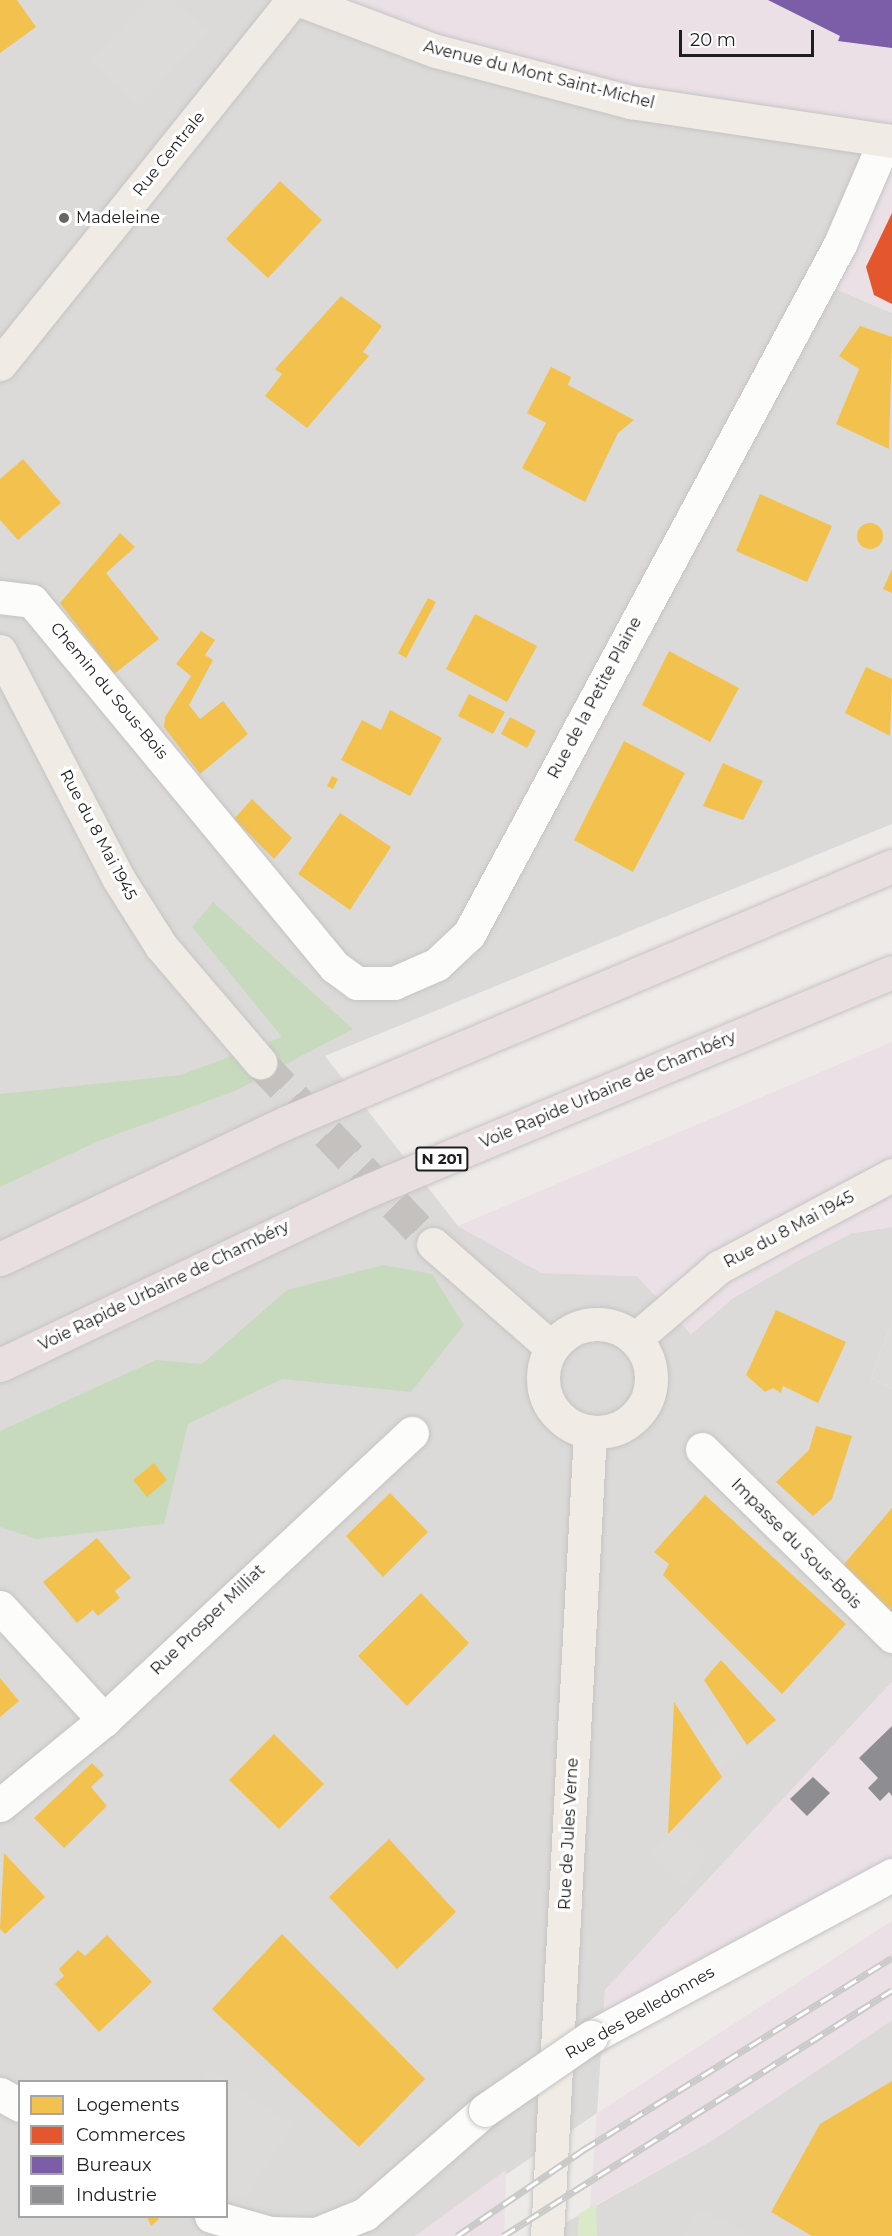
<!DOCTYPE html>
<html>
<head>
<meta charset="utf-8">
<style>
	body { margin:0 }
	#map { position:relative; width:892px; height:2236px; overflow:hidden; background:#edeae7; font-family:Montserrat,sans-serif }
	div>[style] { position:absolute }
	.residential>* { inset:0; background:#dcdad8 }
	.industrial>* { inset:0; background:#eae0e6 }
	.grass>* { inset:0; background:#dae9c7 }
	.forest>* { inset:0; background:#c8dabd }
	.parking>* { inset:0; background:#dddbda }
	.homes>* { inset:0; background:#f2c14e }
	.round { border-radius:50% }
	.shops>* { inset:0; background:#e4572e }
	.offices>* { inset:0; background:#7b5ea7 }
	.industry>* { inset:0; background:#8d8d92 }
	.major-tunnel>* { height:33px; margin-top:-16.5px; transform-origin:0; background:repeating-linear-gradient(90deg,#c4c1bf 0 33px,transparent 0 49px) }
	.roads { filter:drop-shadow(0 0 2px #c5c4c3) drop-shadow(0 0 2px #c5c4c3) }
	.minor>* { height:33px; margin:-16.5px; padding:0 16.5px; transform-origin:16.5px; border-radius:16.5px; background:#fcfcfb }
	.major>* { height:33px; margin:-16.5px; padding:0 16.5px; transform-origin:16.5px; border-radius:16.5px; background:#f0ece5 }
	.major>.ring { margin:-16.5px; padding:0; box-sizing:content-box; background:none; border:33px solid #f0ece5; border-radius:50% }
	.highway>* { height:33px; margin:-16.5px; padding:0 16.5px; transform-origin:16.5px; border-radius:16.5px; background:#eadfe0 }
	.rail>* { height:7px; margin-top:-3.5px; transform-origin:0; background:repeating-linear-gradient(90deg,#fff 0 14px,#cacac9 0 28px); box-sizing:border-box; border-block:2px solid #cacac9 }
	.bridges { filter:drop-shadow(0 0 2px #c5c4c3) drop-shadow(0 0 2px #c5c4c3) }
	.minor-bridge>* { height:33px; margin:-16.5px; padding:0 16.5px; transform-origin:16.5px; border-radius:16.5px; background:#fcfcfb }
	.dots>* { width:16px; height:16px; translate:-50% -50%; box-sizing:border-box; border:3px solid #fff; border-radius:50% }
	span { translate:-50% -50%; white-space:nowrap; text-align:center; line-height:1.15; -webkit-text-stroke:6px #fff; paint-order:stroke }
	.shield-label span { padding:2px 4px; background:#fff; border:2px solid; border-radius:4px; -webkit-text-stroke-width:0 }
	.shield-label { font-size:15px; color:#1e1e1e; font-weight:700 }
	.street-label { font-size:16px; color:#1e1e1e }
	.poi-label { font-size:16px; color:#1e1e1e }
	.left { translate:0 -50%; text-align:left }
	.legend { position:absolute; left:18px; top:2080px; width:210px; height:138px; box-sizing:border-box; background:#fff; border:2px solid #a5a5a5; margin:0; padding:8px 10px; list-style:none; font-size:18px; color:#1e1e1e }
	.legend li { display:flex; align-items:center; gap:12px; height:30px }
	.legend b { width:30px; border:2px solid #a5a5a5 }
	.scale { position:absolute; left:679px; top:30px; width:135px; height:27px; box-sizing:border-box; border:3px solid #1e1e1e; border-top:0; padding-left:8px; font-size:18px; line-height:21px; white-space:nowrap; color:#1e1e1e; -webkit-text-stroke:4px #fff; paint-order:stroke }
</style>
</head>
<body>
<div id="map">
	<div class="residential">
		<div style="clip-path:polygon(evenodd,0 0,300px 0,885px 140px,819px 282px,892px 313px,892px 824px,325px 1056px,458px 1226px,542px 1273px,637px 1276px,691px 1334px,733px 1298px,799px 1260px,852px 1233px,892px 1227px,892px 1321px,871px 1378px,892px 1389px,892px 1682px,605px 1990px,597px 2113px,415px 2236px,0 2236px,0 0,20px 2082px,226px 2082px,226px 2216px,20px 2216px,20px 2082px)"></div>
		<div style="clip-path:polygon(892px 2020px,892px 2236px,542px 2236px,711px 2141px)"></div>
	</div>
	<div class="industrial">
		<div style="clip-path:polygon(300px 0,892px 0,892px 313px,819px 282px,885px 140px,631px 102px)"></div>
		<div style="clip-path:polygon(892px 1042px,892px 1227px,852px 1233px,799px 1260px,733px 1298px,691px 1334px,637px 1276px,542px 1273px,458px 1226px)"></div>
		<div style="clip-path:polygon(892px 1682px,892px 1875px,602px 2032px,605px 1990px)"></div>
		<div style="clip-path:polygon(892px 1921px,892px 2020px,711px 2141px,590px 2208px,597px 2113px)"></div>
		<div style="clip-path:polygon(506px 2170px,504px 2236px,415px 2236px)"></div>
	</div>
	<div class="grass">
		<div style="clip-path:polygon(596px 2204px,597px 2236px,578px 2236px,579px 2214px)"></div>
	</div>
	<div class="forest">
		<div style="clip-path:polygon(213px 902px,353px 1029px,235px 1091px,96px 1142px,0 1187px,0 1094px,181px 1075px,282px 1037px,192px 927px)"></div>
		<div style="clip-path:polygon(383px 1265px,432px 1274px,464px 1325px,411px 1392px,282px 1379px,188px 1424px,164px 1524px,36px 1539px,0 1527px,0 1431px,156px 1360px,202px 1364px,287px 1290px)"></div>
	</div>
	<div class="parking">
		<div style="clip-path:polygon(147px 0,173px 0,207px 31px,138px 106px,91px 61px)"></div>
		<div style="clip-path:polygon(892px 1321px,892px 1389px,871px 1378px)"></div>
		<div style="clip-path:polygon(726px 1718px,747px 1745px,718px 1771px,700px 1743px)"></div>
		<div style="clip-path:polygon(677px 1824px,709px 1856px,682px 1886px,650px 1853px)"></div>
		<div style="clip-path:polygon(210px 2070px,293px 2125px,245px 2198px,227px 2186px,226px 2082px,203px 2081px)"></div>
		<div style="clip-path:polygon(698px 2209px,729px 2224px,752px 2236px,683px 2236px)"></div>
	</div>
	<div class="homes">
		<div style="clip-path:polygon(0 0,17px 0,36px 27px,0 53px)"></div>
		<div style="clip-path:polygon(280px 181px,322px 220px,268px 278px,226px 239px)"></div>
		<div style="clip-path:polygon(341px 296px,382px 326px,363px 352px,369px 356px,307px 428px,265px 396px,282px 374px,275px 369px)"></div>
		<div style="clip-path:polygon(860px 326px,892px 337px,889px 449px,836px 424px,859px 369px,839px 356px)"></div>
		<div style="clip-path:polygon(551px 367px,571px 377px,568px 385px,634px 420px,618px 433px,585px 502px,522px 468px,546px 423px,527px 413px)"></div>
		<div style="clip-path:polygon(23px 459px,61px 503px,18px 540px,0 520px,0 479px)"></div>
		<div style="clip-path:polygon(760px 494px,832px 526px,807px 582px,736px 551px)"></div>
		<div class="round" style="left:857px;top:523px;width:26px;height:26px"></div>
		<div style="clip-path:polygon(120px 533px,135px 547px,106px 573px,159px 639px,114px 674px,60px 603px)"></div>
		<div style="clip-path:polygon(892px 569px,892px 593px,883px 589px)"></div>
		<div style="clip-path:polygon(428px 598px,436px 602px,406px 658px,398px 653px)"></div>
		<div style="clip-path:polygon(475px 614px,537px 646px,507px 702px,446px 669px)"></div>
		<div style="clip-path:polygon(201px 631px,215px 640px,205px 655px,213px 660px,189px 705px,200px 719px,223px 701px,248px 734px,200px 774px,164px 727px,165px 717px,191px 676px,176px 664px)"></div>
		<div style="clip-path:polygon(669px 651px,739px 688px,710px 742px,642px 705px)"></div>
		<div style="clip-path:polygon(866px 667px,892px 679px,890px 736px,845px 713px)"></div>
		<div style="clip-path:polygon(469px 694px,505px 712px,493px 734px,458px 716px)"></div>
		<div style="clip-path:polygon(390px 710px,442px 738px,410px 796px,341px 760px,362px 720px,381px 730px)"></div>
		<div style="clip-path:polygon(510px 717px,536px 731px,527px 748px,501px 734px)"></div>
		<div style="clip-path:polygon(624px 741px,685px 773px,633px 872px,574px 840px)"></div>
		<div style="clip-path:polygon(723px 763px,763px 781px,743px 820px,703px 806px)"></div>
		<div style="clip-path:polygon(332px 776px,338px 779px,333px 789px,327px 786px)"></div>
		<div style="clip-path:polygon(252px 799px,292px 838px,274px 859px,234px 819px)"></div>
		<div style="clip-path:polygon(340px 813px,391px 847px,350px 910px,298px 874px)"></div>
		<div style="clip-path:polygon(776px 1310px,846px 1342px,818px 1403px,783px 1386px,781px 1393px,773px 1388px,765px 1392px,746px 1375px)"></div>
		<div style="clip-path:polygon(816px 1426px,852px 1436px,832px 1499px,813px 1516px,776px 1482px,809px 1450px)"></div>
		<div style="clip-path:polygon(154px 1463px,167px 1480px,147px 1497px,133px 1480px)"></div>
		<div style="clip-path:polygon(390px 1493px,428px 1532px,383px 1577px,346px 1536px)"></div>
		<div style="clip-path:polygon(705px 1495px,846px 1624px,782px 1694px,663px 1575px,669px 1564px,654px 1552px)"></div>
		<div style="clip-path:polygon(892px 1508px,892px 1615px,839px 1570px)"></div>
		<div style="clip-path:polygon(97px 1538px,131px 1578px,115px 1591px,120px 1598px,98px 1616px,93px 1610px,77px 1623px,43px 1582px)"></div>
		<div style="clip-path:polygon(421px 1593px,469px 1643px,407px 1706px,358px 1656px)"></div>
		<div style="clip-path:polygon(721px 1660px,776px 1720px,747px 1745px,704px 1680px)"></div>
		<div style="clip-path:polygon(0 1678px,19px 1701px,0 1717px)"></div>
		<div style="clip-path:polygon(674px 1702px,722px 1777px,668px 1834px)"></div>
		<div style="clip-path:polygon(274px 1734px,324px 1784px,279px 1829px,229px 1780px)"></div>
		<div style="clip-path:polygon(92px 1763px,104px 1775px,91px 1787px,107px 1806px,64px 1848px,34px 1818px)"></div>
		<div style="clip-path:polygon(389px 1839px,456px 1912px,397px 1969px,329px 1897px)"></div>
		<div style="clip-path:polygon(4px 1853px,45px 1897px,5px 1934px,0 1929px)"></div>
		<div style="clip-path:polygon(282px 1934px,425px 2079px,359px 2147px,212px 2009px)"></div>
		<div style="clip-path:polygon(107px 1935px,152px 1982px,99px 2032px,55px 1984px,64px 1976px,59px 1969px,78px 1950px,85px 1956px)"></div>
		<div style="clip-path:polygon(892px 2081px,892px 2236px,812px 2236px,771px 2212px,820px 2124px)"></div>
		<div style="clip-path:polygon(147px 2217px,156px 2217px,159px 2219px,151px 2226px)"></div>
	</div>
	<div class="shops">
		<div style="clip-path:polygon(892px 213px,892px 304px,874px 295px,866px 267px)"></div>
	</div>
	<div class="offices">
		<div style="clip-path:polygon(768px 0,892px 0,892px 48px,838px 41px,840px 36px)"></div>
	</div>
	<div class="industry">
		<div style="clip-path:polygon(892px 1726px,892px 1796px,889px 1792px,880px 1801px,868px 1788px,878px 1778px,859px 1758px)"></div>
		<div style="clip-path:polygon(813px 1777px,830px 1793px,807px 1816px,790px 1799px)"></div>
	</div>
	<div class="major-tunnel">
		<div style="left:260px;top:1062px;width:251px;rotate:46.5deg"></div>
	</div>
	<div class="roads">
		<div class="minor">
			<div style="left:0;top:597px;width:32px;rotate:7deg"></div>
			<div style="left:32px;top:601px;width:475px;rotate:50.4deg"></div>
			<div style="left:335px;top:967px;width:27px;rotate:36deg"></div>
			<div style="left:357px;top:983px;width:37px"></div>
			<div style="left:394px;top:983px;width:47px;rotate:-23.8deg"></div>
			<div style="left:437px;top:964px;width:44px;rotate:-43.2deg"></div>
			<div style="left:469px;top:934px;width:783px;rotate:-61.73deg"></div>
			<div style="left:840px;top:244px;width:113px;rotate:-66.6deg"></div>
			<div style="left:702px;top:1449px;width:267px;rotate:44.5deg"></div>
			<div style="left:0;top:1607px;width:154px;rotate:47.4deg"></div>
			<div style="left:0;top:1805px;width:134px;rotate:-39.3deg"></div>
			<div style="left:104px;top:1720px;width:421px;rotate:-43deg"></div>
			<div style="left:591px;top:2037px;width:342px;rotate:-28.3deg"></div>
			<div style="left:0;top:2094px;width:23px;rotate:29deg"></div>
			<div style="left:211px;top:2216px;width:61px;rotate:16.1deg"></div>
			<div style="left:270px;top:2233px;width:46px;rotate:1.2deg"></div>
			<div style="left:316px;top:2234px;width:53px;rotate:-22.2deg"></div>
			<div style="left:365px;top:2214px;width:159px;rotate:-40.9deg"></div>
		</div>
		<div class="major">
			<div style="left:300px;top:0;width:145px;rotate:20.6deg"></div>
			<div style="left:436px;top:51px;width:202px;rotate:14.7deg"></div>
			<div style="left:631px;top:102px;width:264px;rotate:8.5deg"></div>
			<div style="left:0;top:364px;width:467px;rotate:-51.2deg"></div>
			<div style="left:0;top:651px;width:256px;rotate:62.5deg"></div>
			<div style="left:118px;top:878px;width:80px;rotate:57.7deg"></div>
			<div style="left:161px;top:946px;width:153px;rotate:49.5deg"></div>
			<div style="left:433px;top:1244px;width:158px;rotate:41.2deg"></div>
			<div class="ring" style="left:543px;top:1324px;width:75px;height:75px"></div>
			<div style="left:635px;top:1339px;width:111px;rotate:-40.6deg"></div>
			<div style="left:719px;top:1267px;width:196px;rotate:-28deg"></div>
			<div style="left:547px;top:2236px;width:805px;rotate:-86.94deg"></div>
		</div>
		<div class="highway">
			<div style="left:0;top:1259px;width:316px;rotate:-25.5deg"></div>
			<div style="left:285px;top:1123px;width:659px;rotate:-22.95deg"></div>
			<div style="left:0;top:1365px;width:399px;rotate:-25.4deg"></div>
			<div style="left:360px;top:1194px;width:576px;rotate:-22.65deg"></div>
		</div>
	</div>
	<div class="rail">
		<div style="left:457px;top:2236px;width:153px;rotate:-34.3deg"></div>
		<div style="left:583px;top:2150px;width:364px;rotate:-31.9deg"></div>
		<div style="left:503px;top:2236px;width:460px;rotate:-32.3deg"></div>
	</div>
	<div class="bridges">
		<div class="minor-bridge">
			<div style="left:485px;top:2110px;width:129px;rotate:-34.6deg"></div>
		</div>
	</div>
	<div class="dots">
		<div style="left:64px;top:218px;background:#666564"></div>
	</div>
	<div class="shield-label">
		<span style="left:442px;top:1159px">N 201</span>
	</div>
	<div class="street-label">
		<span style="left:539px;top:75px;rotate:14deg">Avenue du Mont Saint-Michel</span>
		<span style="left:169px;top:154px;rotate:-51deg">Rue Centrale</span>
		<span style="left:109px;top:691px;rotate:50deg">Chemin du Sous-Bois</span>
		<span style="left:595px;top:698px;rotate:-62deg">Rue de la Petite Plaine</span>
		<span style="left:98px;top:835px;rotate:62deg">Rue du 8 Mai 1945</span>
		<span style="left:608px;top:1090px;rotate:-23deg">Voie Rapide Urbaine de Chambéry</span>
		<span style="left:789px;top:1230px;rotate:-28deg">Rue du 8 Mai 1945</span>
		<span style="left:164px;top:1286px;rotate:-26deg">Voie Rapide Urbaine de Chambéry</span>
		<span style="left:796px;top:1544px;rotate:45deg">Impasse du Sous-Bois</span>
		<span style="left:208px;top:1620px;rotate:-44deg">Rue Prosper Milliat</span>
		<span style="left:569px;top:1834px;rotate:-87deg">Rue de Jules Verne</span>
		<span style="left:640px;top:2013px;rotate:-30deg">Rue des Belledonnes</span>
	</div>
	<div class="poi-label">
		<span class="left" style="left:76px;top:218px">Madeleine</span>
	</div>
	<ul class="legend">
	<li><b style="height:16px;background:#f2c14e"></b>Logements</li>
	<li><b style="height:16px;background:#e4572e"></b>Commerces</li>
	<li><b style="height:16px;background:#7b5ea7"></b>Bureaux</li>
	<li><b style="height:16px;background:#8d8d92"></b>Industrie</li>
	</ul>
	<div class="scale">20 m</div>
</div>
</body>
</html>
